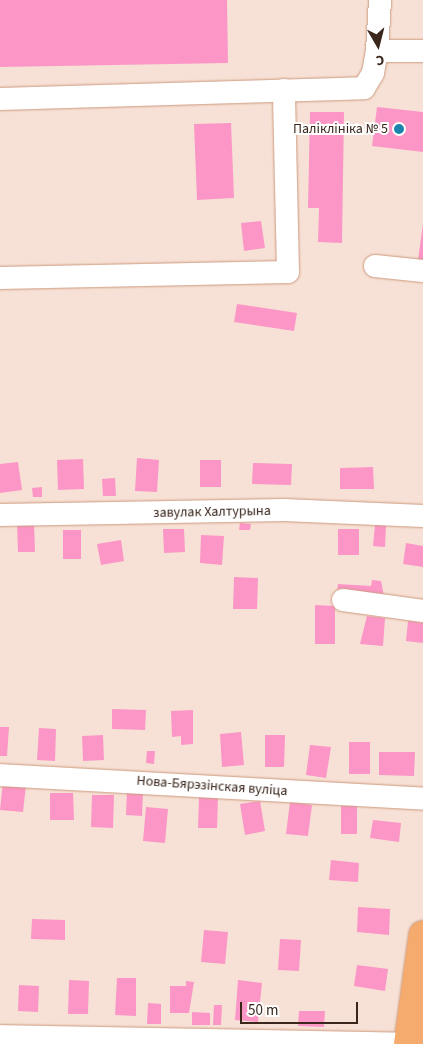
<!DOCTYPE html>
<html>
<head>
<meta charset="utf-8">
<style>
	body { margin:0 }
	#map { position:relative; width:423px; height:1044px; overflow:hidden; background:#f7e1d6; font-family:"Source Sans 3",sans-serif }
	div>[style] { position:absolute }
	.building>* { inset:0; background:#fb96c6 }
	.roads { filter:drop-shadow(0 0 1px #cd9a7f) drop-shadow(0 0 1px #cd9a7f) }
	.minor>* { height:22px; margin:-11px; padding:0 11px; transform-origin:11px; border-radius:11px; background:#fff }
	.major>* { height:28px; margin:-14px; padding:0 14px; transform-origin:14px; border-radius:14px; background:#f5ab6e }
	.dots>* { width:14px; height:14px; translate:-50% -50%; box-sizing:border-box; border:2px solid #fff; border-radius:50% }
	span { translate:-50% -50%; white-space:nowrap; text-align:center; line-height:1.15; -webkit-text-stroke:4px #fff; paint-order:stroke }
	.poi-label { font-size:14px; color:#3a261b }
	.right { translate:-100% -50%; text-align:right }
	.street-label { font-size:14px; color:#3a261b }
	.north { position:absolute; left:353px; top:20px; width:50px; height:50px; -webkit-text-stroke:4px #fff; paint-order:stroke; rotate:172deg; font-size:14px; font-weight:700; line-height:20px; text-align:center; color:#3a261b }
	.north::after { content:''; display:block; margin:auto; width:18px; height:22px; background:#3a261b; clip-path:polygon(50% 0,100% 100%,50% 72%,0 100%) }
	.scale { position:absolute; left:240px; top:1002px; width:118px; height:22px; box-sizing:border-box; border:2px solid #3a261b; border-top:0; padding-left:6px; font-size:15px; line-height:18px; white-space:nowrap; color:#3a261b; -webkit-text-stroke:4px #fff; paint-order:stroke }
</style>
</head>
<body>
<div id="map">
	<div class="building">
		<div style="clip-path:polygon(0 0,227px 0,228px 63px,0 67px)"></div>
		<div style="clip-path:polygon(377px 107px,423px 112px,423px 152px,372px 146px)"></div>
		<div style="clip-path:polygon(310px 112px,344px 112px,342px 243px,318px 242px,319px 208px,308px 208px)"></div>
		<div style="clip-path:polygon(231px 123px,234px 198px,197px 200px,194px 124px)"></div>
		<div style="clip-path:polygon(261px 221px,265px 248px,244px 251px,241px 223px)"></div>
		<div style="clip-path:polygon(423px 224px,423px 261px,418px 260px)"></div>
		<div style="clip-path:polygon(237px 304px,297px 313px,294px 331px,234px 322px)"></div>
		<div style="clip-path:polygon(137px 458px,159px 460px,157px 492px,135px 491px)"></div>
		<div style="clip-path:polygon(83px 459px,84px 489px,58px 490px,57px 460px)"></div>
		<div style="clip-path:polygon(200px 460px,221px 460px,221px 487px,200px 487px)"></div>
		<div style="clip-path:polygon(18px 462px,22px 490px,0 493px,0 464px)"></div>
		<div style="clip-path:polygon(253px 463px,292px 464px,291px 485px,252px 484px)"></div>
		<div style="clip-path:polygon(373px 467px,374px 489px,340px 489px,340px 468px)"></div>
		<div style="clip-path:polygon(115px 478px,116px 496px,103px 496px,102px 479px)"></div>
		<div style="clip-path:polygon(42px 487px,42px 497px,33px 497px,32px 488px)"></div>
		<div style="clip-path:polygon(17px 523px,34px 523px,35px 552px,18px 552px)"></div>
		<div style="clip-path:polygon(240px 523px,251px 524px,250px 530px,239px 530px)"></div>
		<div style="clip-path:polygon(375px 525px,386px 525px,385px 547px,373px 546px)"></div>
		<div style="clip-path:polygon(163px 529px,184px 529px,185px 552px,164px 553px)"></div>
		<div style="clip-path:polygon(338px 529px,359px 529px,359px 555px,338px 555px)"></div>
		<div style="clip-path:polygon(63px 530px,81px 530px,81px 559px,63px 559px)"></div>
		<div style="clip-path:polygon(201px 535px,224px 536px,222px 565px,200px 563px)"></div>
		<div style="clip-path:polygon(121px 540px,124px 561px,101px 565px,97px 544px)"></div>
		<div style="clip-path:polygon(406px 543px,423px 546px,423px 567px,403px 564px)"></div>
		<div style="clip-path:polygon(234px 577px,258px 578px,257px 609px,233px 609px)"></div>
		<div style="clip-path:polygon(372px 580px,381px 581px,384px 596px,337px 593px,338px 584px,371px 586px)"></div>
		<div style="clip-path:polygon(315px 605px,335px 606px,335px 644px,315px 644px)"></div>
		<div style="clip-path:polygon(367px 616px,385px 618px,383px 646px,360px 644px)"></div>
		<div style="clip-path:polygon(408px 621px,423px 623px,423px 643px,406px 641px)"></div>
		<div style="clip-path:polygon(112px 709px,146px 710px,145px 730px,112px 729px)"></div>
		<div style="clip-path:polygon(193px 710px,193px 744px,181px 745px,181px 736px,172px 737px,171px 711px)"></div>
		<div style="clip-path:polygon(0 727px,9px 727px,7px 756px,0 756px)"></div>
		<div style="clip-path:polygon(39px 728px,56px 729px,55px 761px,37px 760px)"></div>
		<div style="clip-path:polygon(241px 732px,244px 765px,222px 767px,220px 734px)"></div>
		<div style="clip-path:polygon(103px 735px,104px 760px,83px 761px,82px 736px)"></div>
		<div style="clip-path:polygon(265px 735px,285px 735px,284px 767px,265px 767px)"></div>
		<div style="clip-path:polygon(349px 742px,370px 742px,370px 774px,349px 774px)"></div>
		<div style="clip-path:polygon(310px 745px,331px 747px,326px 778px,306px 775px)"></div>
		<div style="clip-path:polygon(147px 751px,155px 751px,154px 764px,146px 763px)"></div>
		<div style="clip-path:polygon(379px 752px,415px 752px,414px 776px,379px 775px)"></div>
		<div style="clip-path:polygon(3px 782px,26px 785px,23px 812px,0 810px)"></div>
		<div style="clip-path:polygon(127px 790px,143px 791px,142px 816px,126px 815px)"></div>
		<div style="clip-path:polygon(50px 793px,73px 793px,74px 820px,50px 820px)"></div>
		<div style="clip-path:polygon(92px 795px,114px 795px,113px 828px,91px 827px)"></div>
		<div style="clip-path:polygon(199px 796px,218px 797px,217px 828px,198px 828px)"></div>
		<div style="clip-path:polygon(260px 801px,265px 831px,245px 835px,240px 804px)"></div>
		<div style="clip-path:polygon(290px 802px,312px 805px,308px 836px,286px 834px)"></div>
		<div style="clip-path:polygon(341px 806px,357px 806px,357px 834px,341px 834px)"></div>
		<div style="clip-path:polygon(146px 807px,168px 809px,165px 843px,143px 841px)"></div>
		<div style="clip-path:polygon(373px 820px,401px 823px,399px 842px,370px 838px)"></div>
		<div style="clip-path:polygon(331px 860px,359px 863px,358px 882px,329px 880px)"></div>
		<div style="clip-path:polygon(358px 907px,390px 909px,389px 935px,357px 932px)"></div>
		<div style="clip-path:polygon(32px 919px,65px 920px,65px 940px,31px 939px)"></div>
		<div style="clip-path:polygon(204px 930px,228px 932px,225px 964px,201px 962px)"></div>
		<div style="clip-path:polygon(280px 939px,301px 940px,299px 971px,278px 970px)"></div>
		<div style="clip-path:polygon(357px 965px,388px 969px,385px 991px,354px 986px)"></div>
		<div style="clip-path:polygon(117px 978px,136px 978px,136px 1016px,115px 1015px)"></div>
		<div style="clip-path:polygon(69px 980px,89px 981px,88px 1014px,68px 1014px)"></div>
		<div style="clip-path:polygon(238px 980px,262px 983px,258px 1022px,235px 1020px)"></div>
		<div style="clip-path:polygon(186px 981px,194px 982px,189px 1013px,170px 1013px,170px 986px,186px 986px)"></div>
		<div style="clip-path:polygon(19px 985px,39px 986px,38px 1012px,18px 1011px)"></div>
		<div style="clip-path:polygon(148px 1003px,161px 1004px,161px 1024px,147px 1024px)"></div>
		<div style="clip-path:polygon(214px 1005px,222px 1005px,221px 1025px,213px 1025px)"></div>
		<div style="clip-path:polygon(299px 1011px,325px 1011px,324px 1027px,298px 1026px)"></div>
		<div style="clip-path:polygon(192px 1012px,210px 1013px,210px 1025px,192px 1025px)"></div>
	</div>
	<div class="roads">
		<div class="minor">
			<div style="left:377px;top:51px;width:51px;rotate:-86.6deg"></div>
			<div style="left:0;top:99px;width:364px;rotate:-1.7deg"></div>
			<div style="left:364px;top:88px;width:17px;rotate:-59deg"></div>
			<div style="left:373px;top:73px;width:22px;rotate:-80deg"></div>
			<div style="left:377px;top:51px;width:46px"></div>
			<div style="left:375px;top:266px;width:48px;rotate:5.9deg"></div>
			<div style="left:0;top:278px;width:288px;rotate:-1.2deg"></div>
			<div style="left:288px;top:272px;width:182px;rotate:-91.3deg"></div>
			<div style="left:0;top:515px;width:284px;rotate:-1deg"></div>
			<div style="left:284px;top:510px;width:139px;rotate:2.5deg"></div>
			<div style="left:343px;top:600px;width:81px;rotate:7.8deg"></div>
			<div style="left:0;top:775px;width:424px;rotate:3.2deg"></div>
			<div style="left:0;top:1036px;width:408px;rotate:1.1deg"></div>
		</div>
		<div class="major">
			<div style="left:408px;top:1044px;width:110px;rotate:-82.2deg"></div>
		</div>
	</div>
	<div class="dots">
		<div style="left:399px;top:129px;background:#1b84ad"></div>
	</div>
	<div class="poi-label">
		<span class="right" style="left:388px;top:129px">Паліклініка № 5</span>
	</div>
	<div class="street-label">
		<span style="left:212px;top:512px;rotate:-1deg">завулак Халтурына</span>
		<span style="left:212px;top:786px;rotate:4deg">Нова-Бярэзінская вуліца</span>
	</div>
	<div class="north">С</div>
	<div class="scale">50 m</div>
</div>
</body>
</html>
